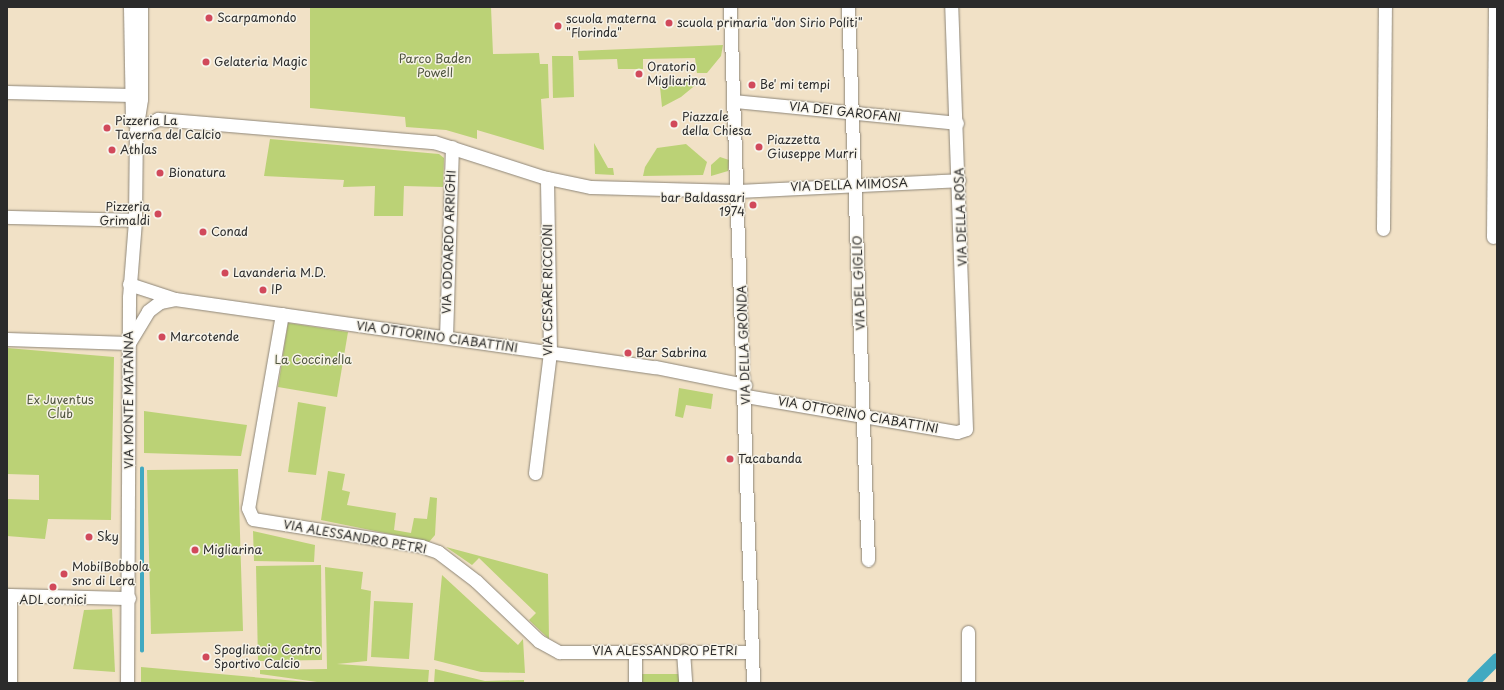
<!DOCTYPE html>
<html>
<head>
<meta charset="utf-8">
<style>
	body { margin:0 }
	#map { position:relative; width:1504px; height:690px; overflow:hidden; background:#f1e1c6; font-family:"Playpen Sans",sans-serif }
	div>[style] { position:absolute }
	.green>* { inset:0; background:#bbd276 }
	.stream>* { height:3.5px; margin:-1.75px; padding:0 1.75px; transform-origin:1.75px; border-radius:1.75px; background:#41a9c1 }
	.canal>* { height:12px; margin:-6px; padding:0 6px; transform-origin:6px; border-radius:6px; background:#41a9c1 }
	.roads { filter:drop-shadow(0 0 1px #8e8678) drop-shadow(0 0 1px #8e8678) }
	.minor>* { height:13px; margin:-6.5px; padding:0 6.5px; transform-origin:6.5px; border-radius:6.5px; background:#fff }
	.dots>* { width:11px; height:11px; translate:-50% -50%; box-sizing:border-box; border:2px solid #f7f3e8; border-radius:50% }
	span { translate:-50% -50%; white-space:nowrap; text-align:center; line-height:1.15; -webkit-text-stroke:3px #f7f3e8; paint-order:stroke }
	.poi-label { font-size:12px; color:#2b2b2b }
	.left { translate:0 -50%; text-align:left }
	.right { translate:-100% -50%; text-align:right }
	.park-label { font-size:12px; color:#4f553e }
	.street-label { font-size:12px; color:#2b2b2b }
	.frame { position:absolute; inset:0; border:8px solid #2b2b2b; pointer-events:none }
</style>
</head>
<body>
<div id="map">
	<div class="green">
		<div style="clip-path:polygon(310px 7px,491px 7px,493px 54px,539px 53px,540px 64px,548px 64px,549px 98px,541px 99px,544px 150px,477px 130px,477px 139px,446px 130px,406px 127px,405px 117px,310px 108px)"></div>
		<div style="clip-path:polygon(723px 45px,721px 56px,707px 73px,697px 73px,695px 58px,643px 59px,643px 69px,618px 69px,617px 59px,579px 60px,578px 51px)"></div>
		<div style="clip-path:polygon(552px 56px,573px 56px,574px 97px,553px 98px)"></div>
		<div style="clip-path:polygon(704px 78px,681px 97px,662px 107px,660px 87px,669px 85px,670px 81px)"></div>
		<div style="clip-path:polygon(270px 139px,439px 154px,444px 158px,443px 187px,404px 186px,403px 216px,374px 216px,375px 186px,343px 187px,344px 180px,264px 176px)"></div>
		<div style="clip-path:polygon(594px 143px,608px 168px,613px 168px,614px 175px,595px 174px)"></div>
		<div style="clip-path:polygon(686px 144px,707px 162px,703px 175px,643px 176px,645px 167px,657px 148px)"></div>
		<div style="clip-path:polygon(720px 157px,729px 160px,728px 171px,711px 176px,711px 165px)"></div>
		<div style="clip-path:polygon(288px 323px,348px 332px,337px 397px,278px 387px)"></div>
		<div style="clip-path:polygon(7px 348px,114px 357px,111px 520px,48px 519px,45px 539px,7px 536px,7px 499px,39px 500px,39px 475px,7px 474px)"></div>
		<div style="clip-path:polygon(679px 388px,713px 394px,711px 409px,686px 405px,683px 418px,675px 416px)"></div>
		<div style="clip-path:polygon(298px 402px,326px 407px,316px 475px,288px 472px)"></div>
		<div style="clip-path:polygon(144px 411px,247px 425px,241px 456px,144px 453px)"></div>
		<div style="clip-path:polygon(238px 469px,243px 631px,151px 634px,147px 470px)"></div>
		<div style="clip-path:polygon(328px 471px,345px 474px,342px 490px,350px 492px,347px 505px,396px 513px,394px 530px,411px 533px,414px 518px,427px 519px,430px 497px,437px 498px,435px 535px,429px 542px,321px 520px)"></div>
		<div style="clip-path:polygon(253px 531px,315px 545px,314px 562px,254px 561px)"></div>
		<div style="clip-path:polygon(446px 547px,548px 574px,549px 639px,529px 620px,536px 613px,479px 558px,472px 565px)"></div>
		<div style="clip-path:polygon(321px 565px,322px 660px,258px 661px,256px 566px)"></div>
		<div style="clip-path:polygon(325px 567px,363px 572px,361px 589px,371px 591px,367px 661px,337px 664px,429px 670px,428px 683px,324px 683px,260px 674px,260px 670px,327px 669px)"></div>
		<div style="clip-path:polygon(442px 575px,518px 645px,523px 639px,525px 673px,481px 672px,434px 660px)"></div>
		<div style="clip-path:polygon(374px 601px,413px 603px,409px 659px,371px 657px)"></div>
		<div style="clip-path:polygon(112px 609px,115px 672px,73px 669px,84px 610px)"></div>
		<div style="clip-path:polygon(141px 667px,319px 683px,141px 683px)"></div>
		<div style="clip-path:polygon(435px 669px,485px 681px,524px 680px,524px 683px,434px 683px)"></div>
		<div style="clip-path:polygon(638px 674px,681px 674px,681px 683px,638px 683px)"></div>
	</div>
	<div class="stream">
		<div style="left:142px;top:651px;width:182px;rotate:-90deg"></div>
	</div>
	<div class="canal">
		<div style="left:1473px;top:683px;width:34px;rotate:-45deg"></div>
	</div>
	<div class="roads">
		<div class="minor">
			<div style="left:130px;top:7px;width:114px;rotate:89deg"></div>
			<div style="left:730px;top:7px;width:676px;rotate:88.05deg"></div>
			<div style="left:848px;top:7px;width:553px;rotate:87.93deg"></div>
			<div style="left:7px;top:92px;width:124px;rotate:1.4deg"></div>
			<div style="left:734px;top:101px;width:224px;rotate:5.6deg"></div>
			<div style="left:136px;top:131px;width:25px;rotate:-29deg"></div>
			<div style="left:158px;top:119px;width:277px;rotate:4.8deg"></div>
			<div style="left:434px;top:142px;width:114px;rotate:17.8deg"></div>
			<div style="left:543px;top:177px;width:49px;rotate:11.8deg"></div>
			<div style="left:591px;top:187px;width:147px;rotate:1.6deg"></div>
			<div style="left:738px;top:191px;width:221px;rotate:-2.8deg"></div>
			<div style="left:7px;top:217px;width:128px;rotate:1.3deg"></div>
			<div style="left:1383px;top:229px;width:222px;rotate:-89.5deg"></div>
			<div style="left:1493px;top:237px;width:230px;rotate:-89.5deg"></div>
			<div style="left:129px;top:284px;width:48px;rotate:18.1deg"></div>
			<div style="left:175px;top:299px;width:485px;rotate:8.1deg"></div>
			<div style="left:655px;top:367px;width:92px;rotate:11.3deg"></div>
			<div style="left:282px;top:314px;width:197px;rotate:99.9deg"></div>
			<div style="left:248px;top:508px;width:12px;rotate:66deg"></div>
			<div style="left:253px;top:519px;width:170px;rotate:9.1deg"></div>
			<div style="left:421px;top:546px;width:18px;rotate:19deg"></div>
			<div style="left:438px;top:552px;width:48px;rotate:37.3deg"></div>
			<div style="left:476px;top:581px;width:87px;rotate:43.6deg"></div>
			<div style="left:539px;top:641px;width:23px;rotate:29deg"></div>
			<div style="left:559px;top:652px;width:193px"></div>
			<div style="left:446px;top:337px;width:190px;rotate:-88.2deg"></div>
			<div style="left:7px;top:339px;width:122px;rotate:1.9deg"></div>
			<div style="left:129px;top:343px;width:37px;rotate:-59deg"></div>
			<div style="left:148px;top:311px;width:15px;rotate:-37deg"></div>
			<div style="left:160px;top:302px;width:15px;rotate:-11deg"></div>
			<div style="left:746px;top:396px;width:214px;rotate:9.7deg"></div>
			<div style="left:957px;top:432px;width:9px;rotate:-18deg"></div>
			<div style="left:966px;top:429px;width:422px;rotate:-92deg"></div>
			<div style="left:535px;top:473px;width:121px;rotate:-82.9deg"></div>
			<div style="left:550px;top:353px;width:175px;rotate:-91deg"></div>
			<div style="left:7px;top:595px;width:122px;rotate:1.4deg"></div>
			<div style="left:635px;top:651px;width:32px;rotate:90deg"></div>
			<div style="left:683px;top:651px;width:32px;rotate:86deg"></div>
			<div style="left:10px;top:683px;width:88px;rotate:-90deg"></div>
			<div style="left:127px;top:683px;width:386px;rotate:-89.7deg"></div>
			<div style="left:129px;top:297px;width:77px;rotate:-85.5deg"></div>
			<div style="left:135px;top:220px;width:89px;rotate:-89.4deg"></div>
			<div style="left:136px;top:131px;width:32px;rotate:-81deg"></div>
			<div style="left:141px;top:99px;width:92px;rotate:-90deg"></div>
			<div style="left:968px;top:683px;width:51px;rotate:-90deg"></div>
		</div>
	</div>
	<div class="dots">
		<div style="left:209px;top:18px;background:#d1495b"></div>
		<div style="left:669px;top:23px;background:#d1495b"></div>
		<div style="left:558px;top:26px;background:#d1495b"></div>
		<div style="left:206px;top:62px;background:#d1495b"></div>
		<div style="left:639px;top:74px;background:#d1495b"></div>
		<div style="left:752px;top:85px;background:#d1495b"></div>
		<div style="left:674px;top:124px;background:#d1495b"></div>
		<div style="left:107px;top:128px;background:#d1495b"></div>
		<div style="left:759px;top:147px;background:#d1495b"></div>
		<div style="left:112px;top:150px;background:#d1495b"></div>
		<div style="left:160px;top:173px;background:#d1495b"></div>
		<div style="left:753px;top:205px;background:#d1495b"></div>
		<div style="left:158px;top:214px;background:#d1495b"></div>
		<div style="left:203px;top:232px;background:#d1495b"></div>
		<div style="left:225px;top:273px;background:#d1495b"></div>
		<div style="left:263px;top:290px;background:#d1495b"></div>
		<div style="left:162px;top:337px;background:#d1495b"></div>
		<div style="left:628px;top:353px;background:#d1495b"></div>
		<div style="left:730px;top:459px;background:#d1495b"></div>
		<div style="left:89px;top:537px;background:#d1495b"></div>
		<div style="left:195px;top:550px;background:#d1495b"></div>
		<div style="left:64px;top:574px;background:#d1495b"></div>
		<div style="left:53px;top:587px;background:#d1495b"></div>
		<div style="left:206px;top:657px;background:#d1495b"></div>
	</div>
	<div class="poi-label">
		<span class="left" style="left:217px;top:18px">Scarpamondo</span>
		<span class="left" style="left:566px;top:26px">scuola materna<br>"Florinda"</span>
		<span class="left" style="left:677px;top:23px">scuola primaria "don Sirio Politi"</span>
		<span class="left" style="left:214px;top:62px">Gelateria Magic</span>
		<span class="left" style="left:647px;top:74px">Oratorio<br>Migliarina</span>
		<span class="left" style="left:760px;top:85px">Be' mi tempi</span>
		<span class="left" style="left:682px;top:124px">Piazzale<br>della Chiesa</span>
		<span class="left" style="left:115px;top:128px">Pizzeria La<br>Taverna del Calcio</span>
		<span class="left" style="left:767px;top:147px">Piazzetta<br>Giuseppe Murri</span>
		<span class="left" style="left:120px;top:150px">Athlas</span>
		<span class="left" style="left:168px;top:173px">Bionatura</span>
		<span class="right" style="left:745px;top:205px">bar Baldassari<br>1974</span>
		<span class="right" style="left:150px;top:214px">Pizzeria<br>Grimaldi</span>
		<span class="left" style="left:211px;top:232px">Conad</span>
		<span class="left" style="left:233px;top:273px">Lavanderia M.D.</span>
		<span class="left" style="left:271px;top:290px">IP</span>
		<span class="left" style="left:170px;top:337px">Marcotende</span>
		<span class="left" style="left:636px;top:353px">Bar Sabrina</span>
		<span class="left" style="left:738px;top:459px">Tacabanda</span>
		<span class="left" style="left:97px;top:537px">Sky</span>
		<span class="left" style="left:203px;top:550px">Migliarina</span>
		<span class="left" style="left:72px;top:574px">MobilBobbola<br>snc di Lera</span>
		<span style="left:53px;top:600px">ADL cornici</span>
		<span class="left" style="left:214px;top:657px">Spogliatoio Centro<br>Sportivo Calcio</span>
	</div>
	<div class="park-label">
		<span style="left:435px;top:66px">Parco Baden<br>Powell</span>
		<span style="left:313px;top:360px">La Coccinella</span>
		<span style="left:60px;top:407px">Ex Juventus<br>Club</span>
	</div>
	<div class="street-label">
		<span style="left:845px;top:112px;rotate:6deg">VIA DEI GAROFANI</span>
		<span style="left:849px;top:185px;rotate:-2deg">VIA DELLA MIMOSA</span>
		<span style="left:961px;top:217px;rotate:-92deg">VIA DELLA ROSA</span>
		<span style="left:449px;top:242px;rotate:-88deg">VIA ODOARDO ARRIGHI</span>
		<span style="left:859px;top:283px;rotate:-92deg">VIA DEL GIGLIO</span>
		<span style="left:548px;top:290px;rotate:-90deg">VIA CESARE RICCIONI</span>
		<span style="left:437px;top:337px;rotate:8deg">VIA OTTORINO CIABATTINI</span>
		<span style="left:744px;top:345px;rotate:-92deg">VIA DELLA GRONDA</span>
		<span style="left:129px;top:400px;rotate:-90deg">VIA MONTE MATANNA</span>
		<span style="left:858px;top:415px;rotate:10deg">VIA OTTORINO CIABATTINI</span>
		<span style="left:355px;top:537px;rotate:10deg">VIA ALESSANDRO PETRI</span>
		<span style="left:665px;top:651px">VIA ALESSANDRO PETRI</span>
	</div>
	<div class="frame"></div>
</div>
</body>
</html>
